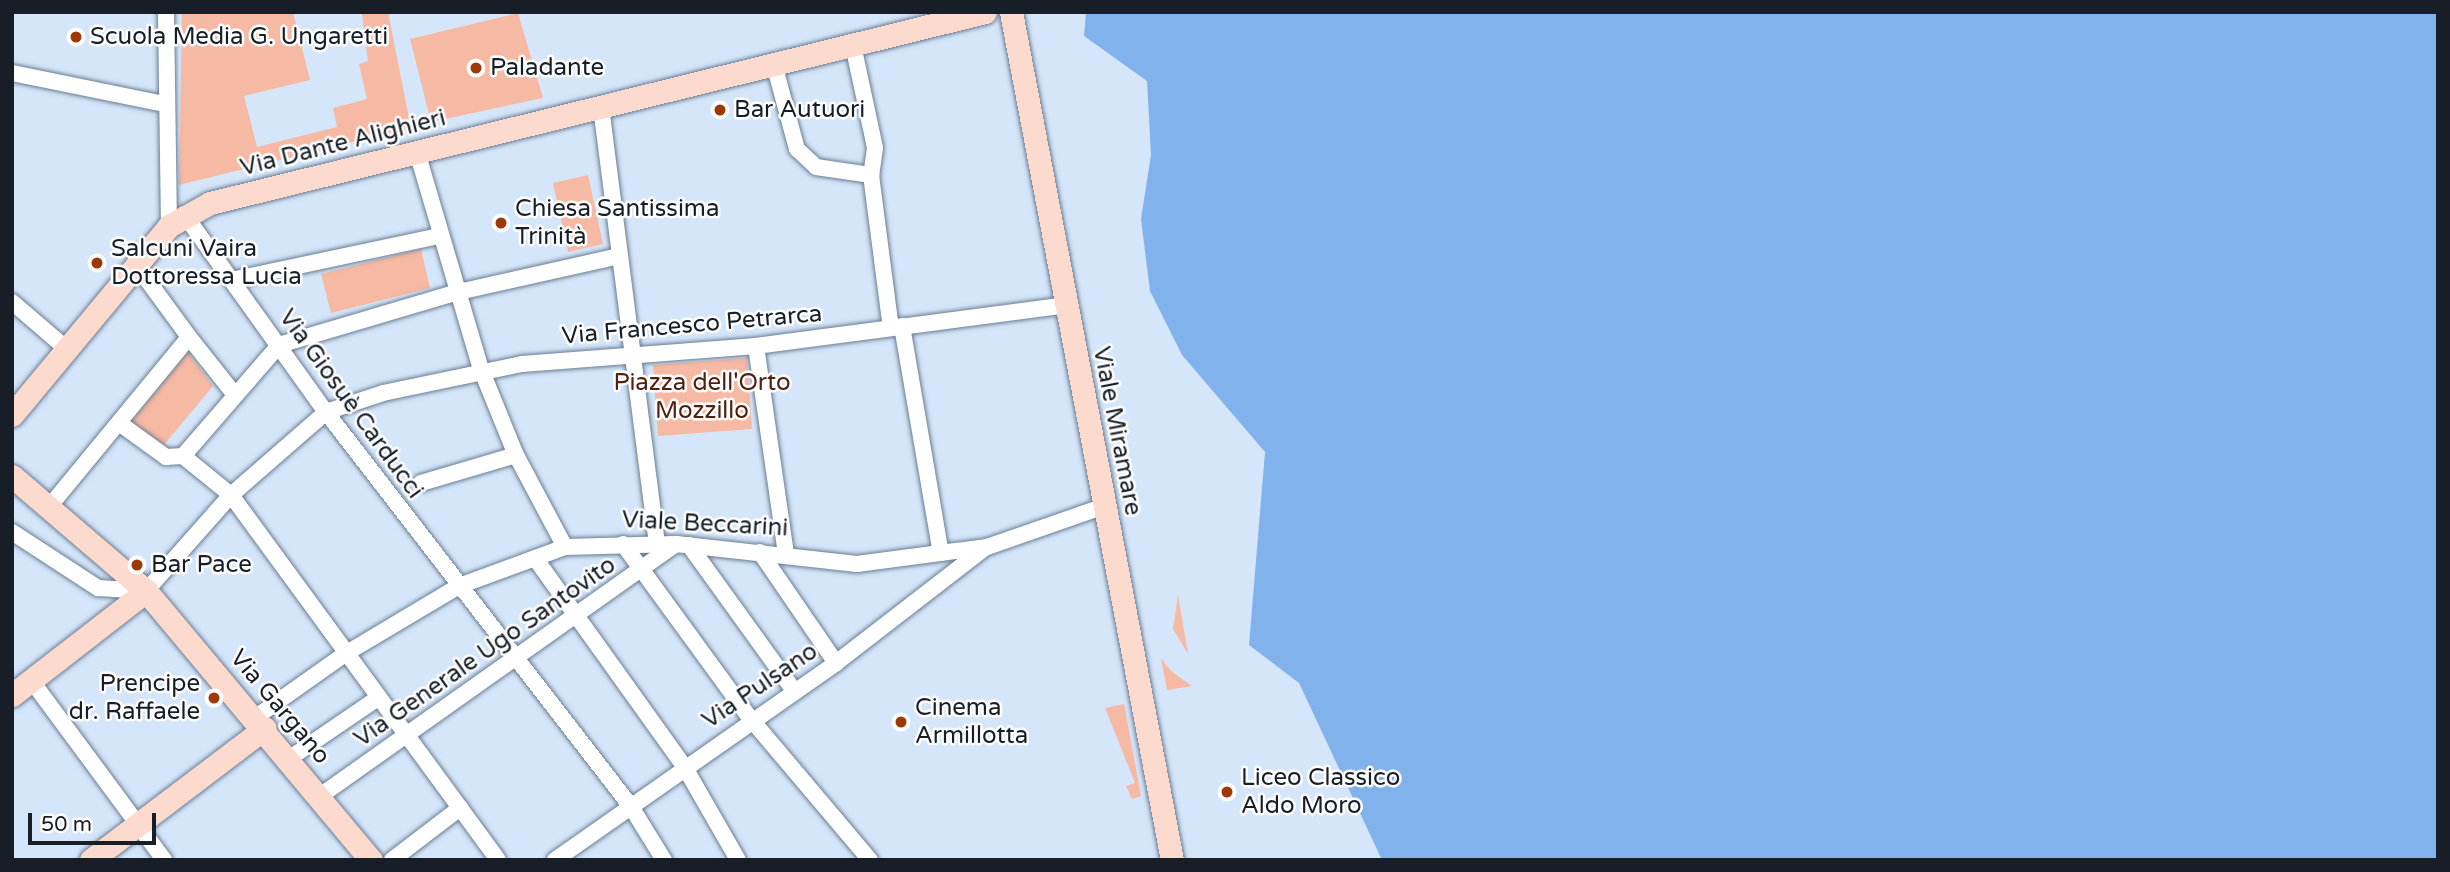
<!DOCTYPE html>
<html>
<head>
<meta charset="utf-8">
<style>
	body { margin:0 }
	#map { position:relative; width:2450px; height:872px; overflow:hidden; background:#d5e6fa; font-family:"Varela Round",sans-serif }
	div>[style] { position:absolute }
	.green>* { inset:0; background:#f6b9a3 }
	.water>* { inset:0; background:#82b2eb }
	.roads { filter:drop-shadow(0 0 2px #6a7d93) drop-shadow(0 0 2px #6a7d93) }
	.street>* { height:16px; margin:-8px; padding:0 8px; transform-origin:8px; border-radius:8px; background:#fff }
	.secondary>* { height:23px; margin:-11.5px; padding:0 11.5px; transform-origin:11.5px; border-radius:11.5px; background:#fcdace }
	.dots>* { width:19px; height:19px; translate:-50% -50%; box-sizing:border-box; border:4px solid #fff; border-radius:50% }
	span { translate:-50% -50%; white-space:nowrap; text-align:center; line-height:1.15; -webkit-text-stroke:5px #fff; paint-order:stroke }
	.poi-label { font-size:24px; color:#171e27 }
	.left { translate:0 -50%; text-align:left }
	.right { translate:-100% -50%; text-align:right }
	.street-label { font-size:24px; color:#171e27 }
	.park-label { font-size:24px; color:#51210f }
	.frame { position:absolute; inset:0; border:14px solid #171e27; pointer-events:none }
	.scale { position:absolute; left:28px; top:813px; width:128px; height:32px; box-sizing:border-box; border:4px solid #171e27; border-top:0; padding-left:9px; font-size:21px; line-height:24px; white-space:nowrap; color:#171e27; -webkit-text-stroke:5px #fff; paint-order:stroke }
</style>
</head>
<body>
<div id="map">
	<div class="green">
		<div style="clip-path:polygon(182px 12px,293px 12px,310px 80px,244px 96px,257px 147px,337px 127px,333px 108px,367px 99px,359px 64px,368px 61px,362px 14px,388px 12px,411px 128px,179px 185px)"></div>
		<div style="clip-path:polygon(518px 13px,543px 98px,431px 122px,410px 39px)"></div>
		<div style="clip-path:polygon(588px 175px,603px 244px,568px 252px,553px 183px)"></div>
		<div style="clip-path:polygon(421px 249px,430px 288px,331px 313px,321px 274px)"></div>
		<div style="clip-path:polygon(188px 352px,213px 386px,163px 446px,131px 422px)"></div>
		<div style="clip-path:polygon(747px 358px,752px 429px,658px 436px,653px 365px)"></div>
		<div style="clip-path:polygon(1178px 595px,1188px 654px,1173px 629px)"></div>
		<div style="clip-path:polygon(1161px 658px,1171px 671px,1192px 686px,1167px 690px)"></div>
		<div style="clip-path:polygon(1124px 704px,1141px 796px,1132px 799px,1126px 786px,1135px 783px,1105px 708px)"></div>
	</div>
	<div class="water">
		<div style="clip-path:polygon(1086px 12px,2438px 12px,2438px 860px,1382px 860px,1299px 683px,1249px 645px,1265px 452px,1182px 355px,1150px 291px,1141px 219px,1151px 155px,1147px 81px,1084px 36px)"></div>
	</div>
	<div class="roads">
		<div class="street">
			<div style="left:166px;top:12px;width:214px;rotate:89.2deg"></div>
			<div style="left:853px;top:45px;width:105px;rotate:77.9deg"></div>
			<div style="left:875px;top:148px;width:27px;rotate:98deg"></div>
			<div style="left:871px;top:175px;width:154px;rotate:82.6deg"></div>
			<div style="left:774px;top:64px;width:88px;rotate:74.9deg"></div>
			<div style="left:797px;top:149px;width:26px;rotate:43deg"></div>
			<div style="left:816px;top:167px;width:56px;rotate:8.3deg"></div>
			<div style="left:12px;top:73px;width:155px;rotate:11.5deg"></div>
			<div style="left:601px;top:107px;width:440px;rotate:82.7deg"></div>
			<div style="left:417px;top:152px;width:226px;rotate:73.6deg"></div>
			<div style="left:481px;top:369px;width:93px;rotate:67.9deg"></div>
			<div style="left:516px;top:455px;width:104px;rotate:62deg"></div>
			<div style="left:184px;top:214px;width:244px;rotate:54.4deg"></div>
			<div style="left:326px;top:412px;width:497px;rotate:52.3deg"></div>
			<div style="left:630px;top:805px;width:65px;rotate:58.3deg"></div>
			<div style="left:232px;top:280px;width:212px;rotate:-12deg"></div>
			<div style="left:12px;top:302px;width:74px;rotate:40.6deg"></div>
			<div style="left:902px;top:326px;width:230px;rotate:80.3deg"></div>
			<div style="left:189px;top:337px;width:74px;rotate:51.6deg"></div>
			<div style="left:756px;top:346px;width:211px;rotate:81.8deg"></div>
			<div style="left:119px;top:423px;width:58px;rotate:35.9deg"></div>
			<div style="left:166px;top:457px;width:17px;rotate:-3deg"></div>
			<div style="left:183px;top:456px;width:62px;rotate:39.1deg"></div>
			<div style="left:231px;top:495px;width:452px;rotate:53.8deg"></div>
			<div style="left:183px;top:456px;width:147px;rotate:-49.1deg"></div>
			<div style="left:279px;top:345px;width:183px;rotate:-16.5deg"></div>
			<div style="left:454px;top:293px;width:170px;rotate:-12.6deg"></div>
			<div style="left:421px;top:483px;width:99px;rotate:-16.4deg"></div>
			<div style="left:49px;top:507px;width:220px;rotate:-50.5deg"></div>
			<div style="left:189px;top:337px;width:88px;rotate:-126.2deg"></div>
			<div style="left:12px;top:532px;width:103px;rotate:33.1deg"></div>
			<div style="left:98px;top:588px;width:48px;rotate:3.6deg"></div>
			<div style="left:146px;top:591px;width:128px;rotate:-48.5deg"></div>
			<div style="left:231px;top:495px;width:126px;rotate:-41.1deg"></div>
			<div style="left:326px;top:412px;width:60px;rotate:-18.4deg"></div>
			<div style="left:383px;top:393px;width:142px;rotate:-11.8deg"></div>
			<div style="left:522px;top:364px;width:235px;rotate:-4.4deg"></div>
			<div style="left:756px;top:346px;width:314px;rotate:-7.5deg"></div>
			<div style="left:623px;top:544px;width:215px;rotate:53.9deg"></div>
			<div style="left:750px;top:718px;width:186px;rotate:49.8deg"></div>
			<div style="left:689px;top:545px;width:176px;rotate:54.2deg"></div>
			<div style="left:760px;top:552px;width:135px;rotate:55.6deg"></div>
			<div style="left:535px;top:558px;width:256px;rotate:54.4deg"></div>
			<div style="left:684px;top:766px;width:108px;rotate:60.1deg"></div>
			<div style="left:31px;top:680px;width:224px;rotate:53.5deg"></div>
			<div style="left:256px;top:717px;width:109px;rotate:-35.3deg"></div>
			<div style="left:345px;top:654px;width:133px;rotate:-30.8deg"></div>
			<div style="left:459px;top:586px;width:113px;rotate:-20.2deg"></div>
			<div style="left:565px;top:547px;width:111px;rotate:-1.5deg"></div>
			<div style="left:676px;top:544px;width:182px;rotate:6.3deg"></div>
			<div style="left:857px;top:564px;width:131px;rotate:-7.5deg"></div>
			<div style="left:987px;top:547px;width:125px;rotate:-19.2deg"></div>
			<div style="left:290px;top:758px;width:107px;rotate:-34.3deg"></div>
			<div style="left:320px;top:796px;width:436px;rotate:-35.3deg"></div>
			<div style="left:392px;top:860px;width:86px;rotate:-37.4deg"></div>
			<div style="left:555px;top:860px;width:343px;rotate:-35deg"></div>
			<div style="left:836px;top:663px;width:188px;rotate:-37.7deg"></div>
		</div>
		<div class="secondary">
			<div style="left:1011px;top:12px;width:863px;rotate:79.25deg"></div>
			<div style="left:12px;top:415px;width:246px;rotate:-50.3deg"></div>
			<div style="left:169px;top:226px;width:47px;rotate:-29.3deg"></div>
			<div style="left:210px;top:203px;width:798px;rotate:-13.84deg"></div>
			<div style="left:12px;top:476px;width:177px;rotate:40.6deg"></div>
			<div style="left:146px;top:591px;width:351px;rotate:50.1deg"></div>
			<div style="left:12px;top:695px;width:170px;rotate:-37.8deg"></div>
			<div style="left:91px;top:860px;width:218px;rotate:-37.2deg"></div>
		</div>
	</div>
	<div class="dots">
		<div style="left:76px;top:37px;background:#9d3906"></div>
		<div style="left:476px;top:68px;background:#9d3906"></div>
		<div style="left:720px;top:110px;background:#9d3906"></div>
		<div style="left:501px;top:223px;background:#9d3906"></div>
		<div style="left:97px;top:263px;background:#9d3906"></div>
		<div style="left:137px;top:565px;background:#9d3906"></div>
		<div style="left:214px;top:698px;background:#9d3906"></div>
		<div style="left:901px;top:722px;background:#9d3906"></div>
		<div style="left:1227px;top:792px;background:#9d3906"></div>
	</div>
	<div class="poi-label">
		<span class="left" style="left:90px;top:37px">Scuola Media G. Ungaretti</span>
		<span class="left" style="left:490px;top:68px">Paladante</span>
		<span class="left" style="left:734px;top:110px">Bar Autuori</span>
		<span class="left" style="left:515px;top:223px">Chiesa Santissima<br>Trinità</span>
		<span class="left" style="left:111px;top:263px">Salcuni Vaira<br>Dottoressa Lucia</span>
		<span class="left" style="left:151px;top:565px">Bar Pace</span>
		<span class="right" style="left:200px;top:698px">Prencipe<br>dr. Raffaele</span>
		<span class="left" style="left:915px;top:722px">Cinema<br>Armillotta</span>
		<span class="left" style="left:1241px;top:792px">Liceo Classico<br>Aldo Moro</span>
	</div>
	<div class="street-label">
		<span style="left:343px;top:143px;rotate:-14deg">Via Dante Alighieri</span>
		<span style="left:692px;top:325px;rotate:-5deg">Via Francesco Petrarca</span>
		<span style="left:351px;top:404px;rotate:54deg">Via Giosuè Carducci</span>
		<span style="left:1117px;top:431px;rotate:79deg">Viale Miramare</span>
		<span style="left:705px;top:524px;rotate:3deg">Viale Beccarini</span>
		<span style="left:485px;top:652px;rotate:-35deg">Via Generale Ugo Santovito</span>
		<span style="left:760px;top:686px;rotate:-34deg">Via Pulsano</span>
		<span style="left:280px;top:707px;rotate:50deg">Via Gargano</span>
	</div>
	<div class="park-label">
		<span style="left:702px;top:397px">Piazza dell'Orto<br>Mozzillo</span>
	</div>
	<div class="frame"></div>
	<div class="scale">50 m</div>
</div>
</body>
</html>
